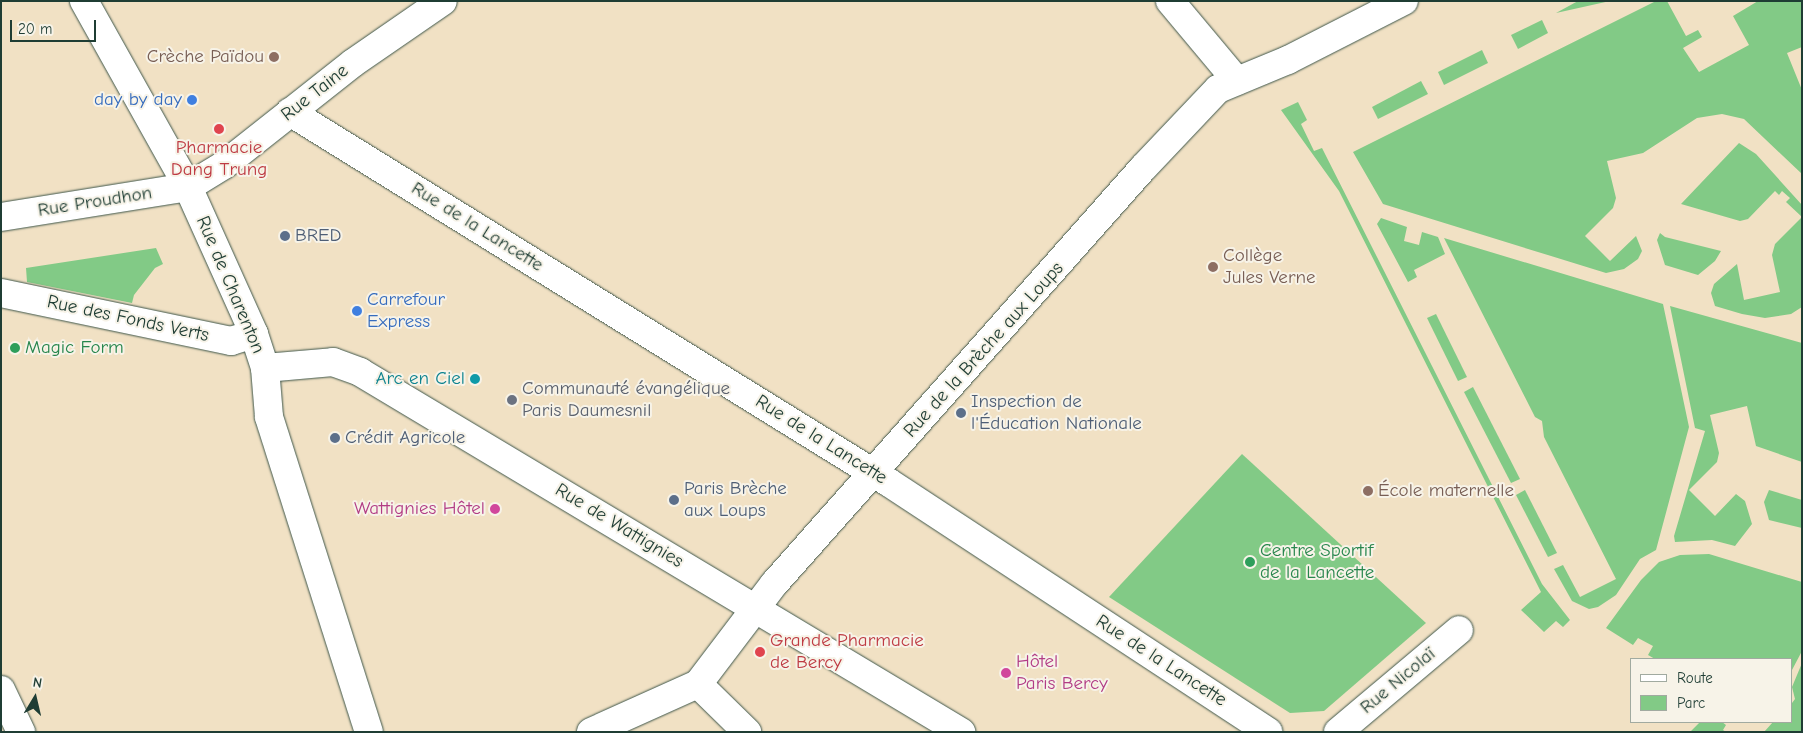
<!DOCTYPE html>
<html>
<head>
<meta charset="utf-8">
<style>
	body { margin:0 }
	#map { position:relative; width:1803px; height:733px; overflow:hidden; background:#f1e1c4; font-family:"Comic Neue",sans-serif }
	div>[style] { position:absolute }
	.green>* { inset:0; background:#82ca86 }
	.roads { filter:drop-shadow(0 0 1px #3e564a) drop-shadow(0 0 1px #3e564a) }
	.minor>* { height:28px; margin:-14px; padding:0 14px; transform-origin:14px; border-radius:14px; background:#fff }
	.major>* { height:28px; margin:-14px; padding:0 14px; transform-origin:14px; border-radius:14px; background:#fff }
	.dots>* { width:14px; height:14px; translate:-50% -50%; box-sizing:border-box; border:2px solid #f7f3e8; border-radius:50% }
	span { translate:-50% -50%; white-space:nowrap; text-align:center; line-height:1.15; -webkit-text-stroke:4px #f7f3e8; paint-order:stroke }
	.education-label { font-size:19px; color:#785e54 }
	.right { translate:-100% -50%; text-align:right }
	.left { translate:0 -50%; text-align:left }
	.street-label { font-size:19px; color:#1f3d34 }
	.shop-label { font-size:19px; color:#366cbe }
	.health-label { font-size:19px; color:#be3a42 }
	.service-label { font-size:19px; color:#4e5e75 }
	.leisure-label { font-size:19px; color:#27864d }
	.culture-label { font-size:19px; color:#0d838f }
	.worship-label { font-size:19px; color:#5b616d }
	.hotel-label { font-size:19px; color:#b23c85 }
	.frame { position:absolute; inset:0; border:2px solid #1f3d34; pointer-events:none }
	.legend { position:absolute; left:1630px; top:658px; width:162px; height:65px; box-sizing:border-box; background:#f7f3e8; border:1px solid #a1aaa0; margin:0; padding:6px 9px; list-style:none; font-size:15px; color:#1f3d34 }
	.legend li { display:flex; align-items:center; gap:10px; height:25px }
	.legend b { width:25px; border:1px solid #a1aaa0 }
	.north { position:absolute; left:10px; top:673px; width:50px; height:50px; -webkit-text-stroke:4px #f7f3e8; paint-order:stroke; rotate:9deg; font-size:14px; font-weight:700; line-height:20px; text-align:center; color:#1f3d34 }
	.north::after { content:''; display:block; margin:auto; width:18px; height:22px; background:#1f3d34; clip-path:polygon(50% 0,100% 100%,50% 72%,0 100%) }
	.scale { position:absolute; left:10px; top:20px; width:86px; height:22px; box-sizing:border-box; border:2px solid #1f3d34; border-top:0; padding-left:6px; font-size:15px; line-height:18px; white-space:nowrap; color:#1f3d34; -webkit-text-stroke:4px #f7f3e8; paint-order:stroke }
</style>
</head>
<body>
<div id="map">
	<div class="green">
		<div style="clip-path:polygon(1578px 1px,1610px 1px,1556px 13px)"></div>
		<div style="clip-path:polygon(1656px 1px,1667px 1px,1686px 36px,1698px 30px,1702px 37px,1683px 48px,1699px 72px,1749px 45px,1733px 16px,1758px 1px,1802px 1px,1802px 47px,1787px 53px,1802px 90px,1802px 174px,1744px 119px,1722px 114px,1697px 118px,1643px 153px,1607px 161px,1616px 198px,1613px 208px,1585px 236px,1610px 261px,1636px 236px,1642px 251px,1638px 259px,1624px 269px,1606px 273px,1383px 204px,1353px 152px)"></div>
		<div style="clip-path:polygon(1542px 20px,1548px 33px,1518px 49px,1511px 35px)"></div>
		<div style="clip-path:polygon(1482px 50px,1488px 63px,1444px 85px,1438px 72px)"></div>
		<div style="clip-path:polygon(1421px 81px,1428px 94px,1378px 119px,1372px 107px)"></div>
		<div style="clip-path:polygon(1298px 102px,1307px 120px,1301px 124px,1314px 151px,1322px 148px,1542px 584px,1570px 620px,1563px 627px,1556px 621px,1544px 632px,1521px 610px,1541px 592px,1339px 191px,1281px 110px)"></div>
		<div style="clip-path:polygon(1739px 143px,1756px 154px,1802px 205px,1802px 307px,1791px 314px,1765px 318px,1742px 314px,1715px 306px,1711px 293px,1714px 284px,1737px 264px,1744px 300px,1780px 292px,1772px 255px,1775px 244px,1802px 217px,1786px 202px,1790px 198px,1782px 191px,1779px 195px,1775px 191px,1748px 219px,1740px 221px,1681px 204px)"></div>
		<div style="clip-path:polygon(1381px 218px,1407px 227px,1404px 241px,1419px 245px,1422px 232px,1438px 237px,1445px 254px,1414px 270px,1417px 277px,1408px 282px,1377px 224px)"></div>
		<div style="clip-path:polygon(1660px 233px,1665px 237px,1721px 251px,1715px 261px,1698px 275px,1665px 265px,1657px 240px)"></div>
		<div style="clip-path:polygon(1444px 238px,1663px 304px,1689px 427px,1656px 550px,1640px 559px,1616px 595px,1598px 607px,1589px 609px,1572px 601px,1554px 569px,1563px 565px,1580px 597px,1616px 579px,1544px 437px,1542px 421px,1535px 417px)"></div>
		<div style="clip-path:polygon(156px 248px,163px 264px,155px 268px,134px 295px,132px 303px,27px 282px,26px 268px)"></div>
		<div style="clip-path:polygon(1670px 306px,1802px 343px,1802px 462px,1756px 446px,1747px 406px,1710px 415px,1719px 453px,1717px 462px,1689px 490px,1715px 516px,1736px 494px,1745px 501px,1752px 524px,1735px 546px,1712px 540px,1675px 542px,1674px 536px,1705px 431px,1695px 428px)"></div>
		<div style="clip-path:polygon(1436px 314px,1467px 377px,1458px 381px,1427px 318px)"></div>
		<div style="clip-path:polygon(1473px 387px,1520px 479px,1511px 483px,1464px 392px)"></div>
		<div style="clip-path:polygon(1242px 454px,1426px 623px,1324px 711px,1290px 713px,1109px 597px)"></div>
		<div style="clip-path:polygon(1525px 490px,1557px 553px,1548px 557px,1516px 495px)"></div>
		<div style="clip-path:polygon(1769px 490px,1802px 500px,1802px 528px,1769px 520px,1764px 502px)"></div>
		<div style="clip-path:polygon(1709px 554px,1802px 582px,1802px 651px,1792px 670px,1792px 659px,1655px 659px,1648px 655px,1653px 646px,1638px 638px,1633px 645px,1606px 628px,1641px 580px,1659px 562px,1680px 555px)"></div>
		<div style="clip-path:polygon(1802px 663px,1802px 732px,1764px 732px,1773px 722px,1792px 722px,1792px 703px,1795px 699px,1792px 687px)"></div>
		<div style="clip-path:polygon(1700px 722px,1722px 722px,1726px 725px,1723px 730px,1726px 732px,1690px 732px)"></div>
	</div>
	<div class="roads">
		<div class="minor">
			<div style="left:84px;top:1px;width:213px;rotate:60.8deg"></div>
			<div style="left:188px;top:187px;width:42px;rotate:-31.4deg"></div>
			<div style="left:224px;top:165px;width:164px;rotate:-38.3deg"></div>
			<div style="left:353px;top:63px;width:109px;rotate:-34.6deg"></div>
			<div style="left:1170px;top:1px;width:104px;rotate:50.1deg"></div>
			<div style="left:290px;top:112px;width:703px;rotate:31.75deg"></div>
			<div style="left:888px;top:482px;width:455px;rotate:33.3deg"></div>
			<div style="left:1px;top:293px;width:235px;rotate:11.8deg"></div>
			<div style="left:231px;top:341px;width:24px;rotate:-17deg"></div>
			<div style="left:265px;top:368px;width:68px;rotate:-5deg"></div>
			<div style="left:333px;top:362px;width:29px;rotate:20deg"></div>
			<div style="left:360px;top:372px;width:701px;rotate:30.92deg"></div>
			<div style="left:698px;top:684px;width:69px;rotate:44.4deg"></div>
			<div style="left:1px;top:690px;width:47px;rotate:64.5deg"></div>
			<div style="left:591px;top:732px;width:117px;rotate:-24.2deg"></div>
			<div style="left:698px;top:684px;width:126px;rotate:-52.8deg"></div>
			<div style="left:774px;top:584px;width:556px;rotate:-48.43deg"></div>
			<div style="left:1143px;top:168px;width:109px;rotate:-46.5deg"></div>
			<div style="left:1218px;top:89px;width:76px;rotate:-22.5deg"></div>
			<div style="left:1288px;top:60px;width:130px;rotate:-27deg"></div>
			<div style="left:1338px;top:732px;width:158px;rotate:-40.1deg"></div>
		</div>
		<div class="major">
			<div style="left:1px;top:217px;width:189px;rotate:-9.1deg"></div>
			<div style="left:188px;top:187px;width:161px;rotate:65.8deg"></div>
			<div style="left:254px;top:334px;width:36px;rotate:72deg"></div>
			<div style="left:265px;top:368px;width:49px;rotate:85.3deg"></div>
			<div style="left:269px;top:417px;width:330px;rotate:72.4deg"></div>
		</div>
	</div>
	<div class="dots">
		<div style="left:274px;top:57px;background:#8d6e63"></div>
		<div style="left:192px;top:100px;background:#3f7fe0"></div>
		<div style="left:219px;top:129px;background:#e0444e"></div>
		<div style="left:285px;top:236px;background:#5c6f8a"></div>
		<div style="left:1213px;top:267px;background:#8d6e63"></div>
		<div style="left:357px;top:311px;background:#3f7fe0"></div>
		<div style="left:15px;top:348px;background:#2e9e5b"></div>
		<div style="left:475px;top:379px;background:#0f9aa8"></div>
		<div style="left:512px;top:400px;background:#6b7280"></div>
		<div style="left:961px;top:413px;background:#5c6f8a"></div>
		<div style="left:335px;top:438px;background:#5c6f8a"></div>
		<div style="left:1368px;top:491px;background:#8d6e63"></div>
		<div style="left:674px;top:500px;background:#5c6f8a"></div>
		<div style="left:495px;top:509px;background:#d1479c"></div>
		<div style="left:1250px;top:562px;background:#2e9e5b"></div>
		<div style="left:760px;top:652px;background:#e0444e"></div>
		<div style="left:1006px;top:673px;background:#d1479c"></div>
	</div>
	<div class="education-label">
		<span class="right" style="left:264px;top:57px">Crèche Païdou</span>
		<span class="left" style="left:1223px;top:267px">Collège<br>Jules Verne</span>
		<span class="left" style="left:1378px;top:491px">École maternelle</span>
	</div>
	<div class="street-label">
		<span style="left:315px;top:93px;rotate:-38deg">Rue Taine</span>
		<span style="left:95px;top:202px;rotate:-9deg">Rue Proudhon</span>
		<span style="left:477px;top:227px;rotate:32deg">Rue de la Lancette</span>
		<span style="left:230px;top:285px;rotate:67deg">Rue de Charenton</span>
		<span style="left:128px;top:319px;rotate:12deg">Rue des Fonds Verts</span>
		<span style="left:984px;top:350px;rotate:-48deg">Rue de la Brèche aux Loups</span>
		<span style="left:821px;top:440px;rotate:32deg">Rue de la Lancette</span>
		<span style="left:619px;top:526px;rotate:31deg">Rue de Wattignies</span>
		<span style="left:1161px;top:661px;rotate:33deg">Rue de la Lancette</span>
		<span style="left:1398px;top:681px;rotate:-40deg">Rue Nicolaï</span>
	</div>
	<div class="shop-label">
		<span class="right" style="left:182px;top:100px">day by day</span>
		<span class="left" style="left:367px;top:311px">Carrefour<br>Express</span>
	</div>
	<div class="health-label">
		<span style="left:219px;top:159px">Pharmacie<br>Dang Trung</span>
		<span class="left" style="left:770px;top:652px">Grande Pharmacie<br>de Bercy</span>
	</div>
	<div class="service-label">
		<span class="left" style="left:295px;top:236px">BRED</span>
		<span class="left" style="left:971px;top:413px">Inspection de<br>l'Éducation Nationale</span>
		<span class="left" style="left:345px;top:438px">Crédit Agricole</span>
		<span class="left" style="left:684px;top:500px">Paris Brèche<br>aux Loups</span>
	</div>
	<div class="leisure-label">
		<span class="left" style="left:25px;top:348px">Magic Form</span>
		<span class="left" style="left:1260px;top:562px">Centre Sportif<br>de la Lancette</span>
	</div>
	<div class="culture-label">
		<span class="right" style="left:465px;top:379px">Arc en Ciel</span>
	</div>
	<div class="worship-label">
		<span class="left" style="left:522px;top:400px">Communauté évangélique<br>Paris Daumesnil</span>
	</div>
	<div class="hotel-label">
		<span class="right" style="left:485px;top:509px">Wattignies Hôtel</span>
		<span class="left" style="left:1016px;top:673px">Hôtel<br>Paris Bercy</span>
	</div>
	<div class="frame"></div>
	<ul class="legend">
	<li><b style="height:6px;background:#fff"></b>Route</li>
	<li><b style="height:14px;background:#82ca86"></b>Parc</li>
	</ul>
	<div class="north">N</div>
	<div class="scale">20 m</div>
</div>
</body>
</html>
